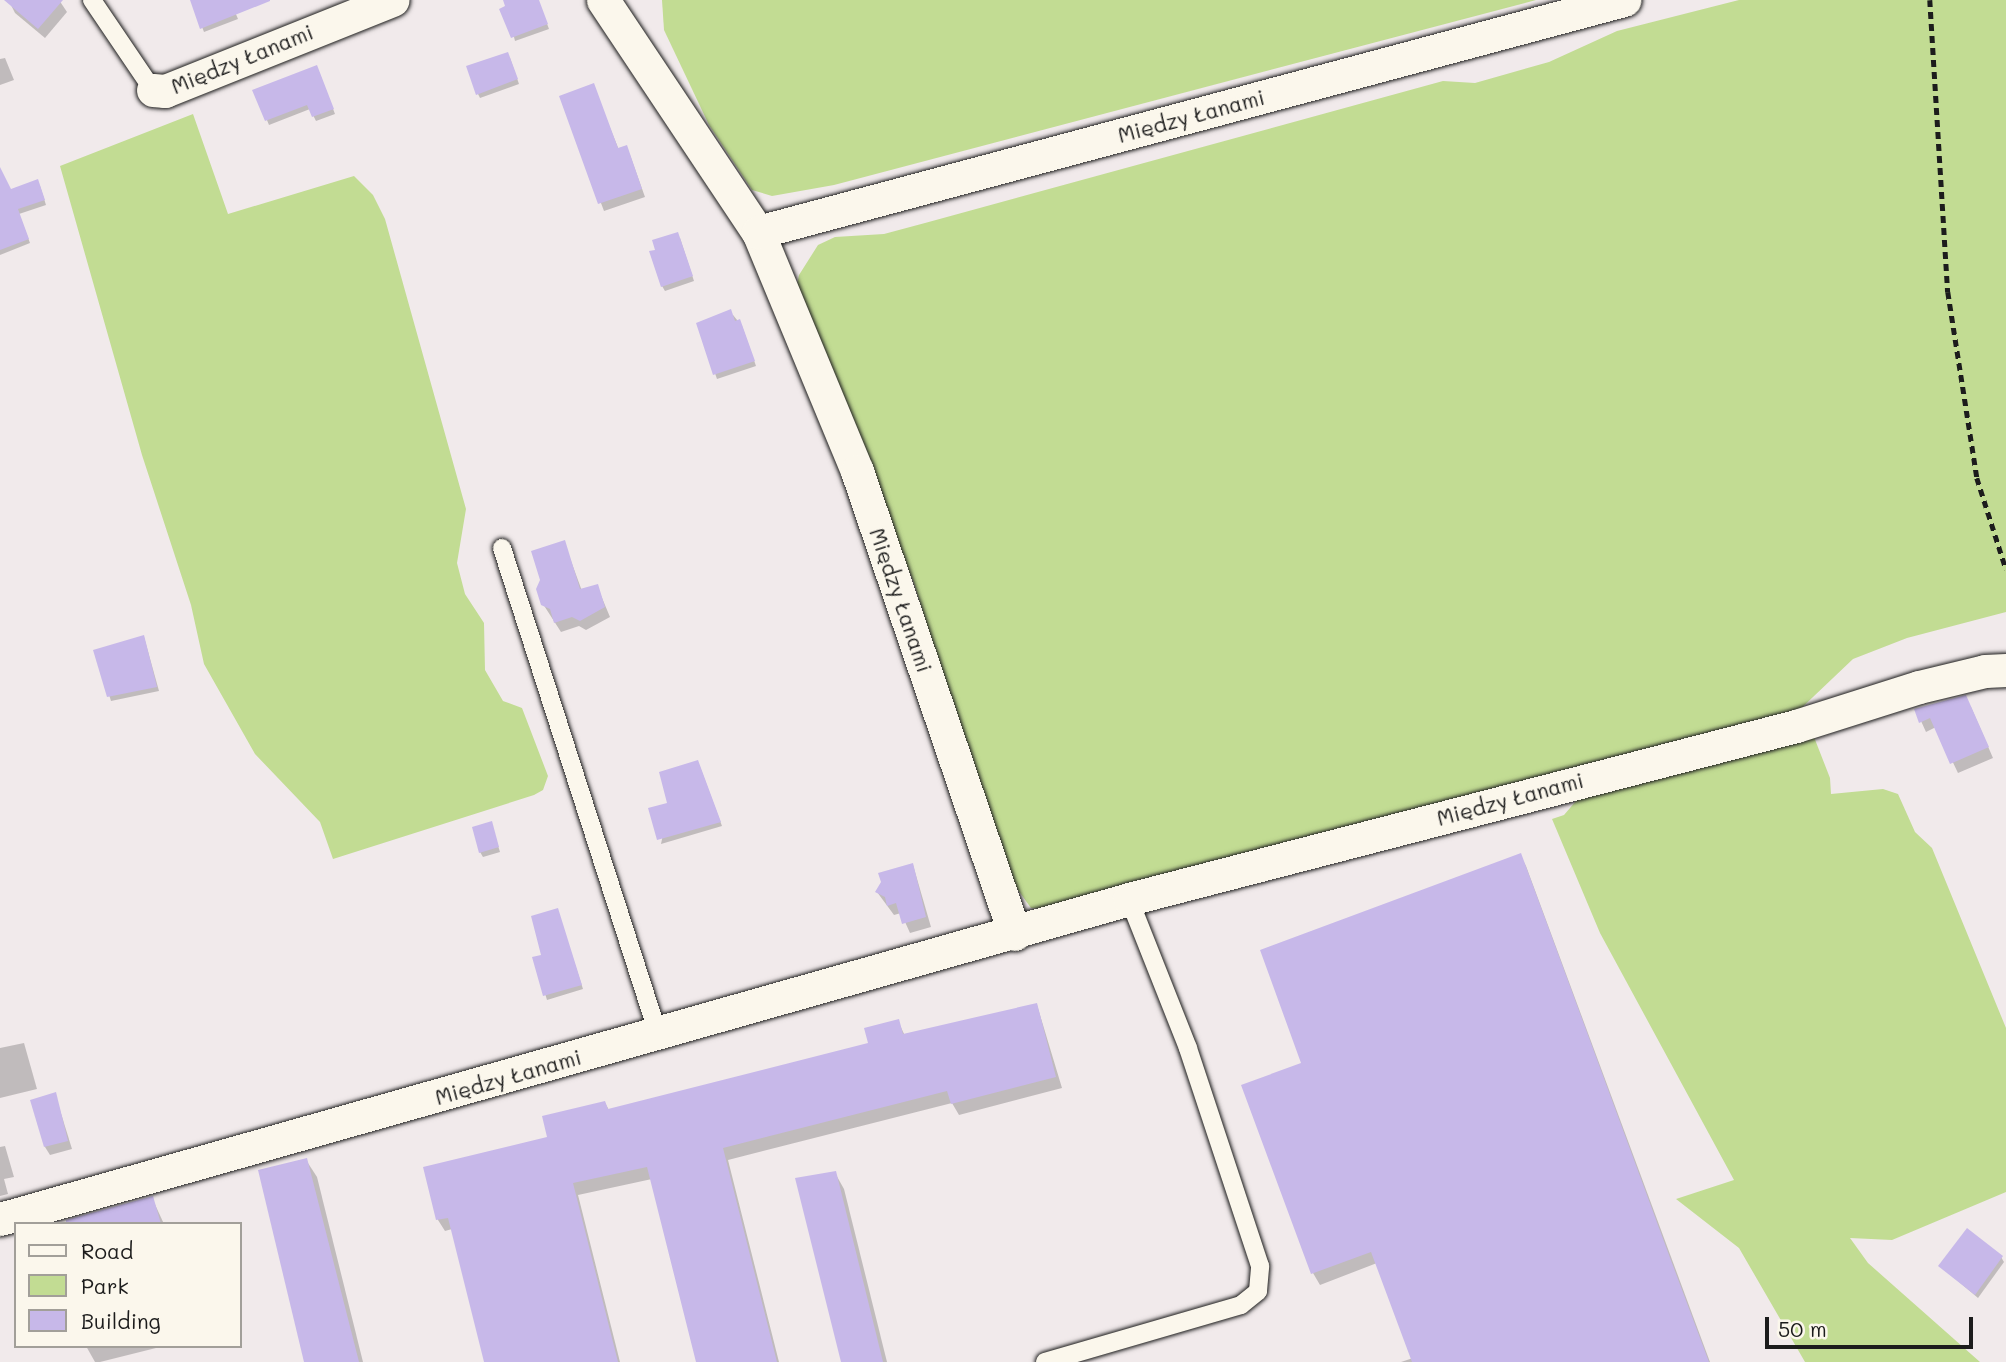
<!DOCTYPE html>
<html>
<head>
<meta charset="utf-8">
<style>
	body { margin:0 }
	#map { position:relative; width:2006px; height:1362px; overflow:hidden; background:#f1eaeb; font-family:Mali,sans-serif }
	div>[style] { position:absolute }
	.green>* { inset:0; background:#c2dc93 }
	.shadow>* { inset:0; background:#0003 }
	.building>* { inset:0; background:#c7b8e9 }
	.path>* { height:4.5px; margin-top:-2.25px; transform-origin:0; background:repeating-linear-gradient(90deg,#1c1c1c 0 7px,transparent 0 12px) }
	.roads { filter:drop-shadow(0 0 2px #1c1c1c) drop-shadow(0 0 2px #1c1c1c) }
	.service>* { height:18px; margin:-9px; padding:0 9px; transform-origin:9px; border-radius:9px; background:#fbf7ec }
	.minor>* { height:33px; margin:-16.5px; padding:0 16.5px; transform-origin:16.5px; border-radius:16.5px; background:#fbf7ec }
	span { translate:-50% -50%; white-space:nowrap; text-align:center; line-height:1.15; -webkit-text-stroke:5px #fbf7ec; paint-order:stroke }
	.street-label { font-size:21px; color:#1c1c1c }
	.legend { position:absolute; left:14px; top:1222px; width:228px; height:126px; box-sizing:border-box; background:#fbf7ec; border:2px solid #a29f99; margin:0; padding:9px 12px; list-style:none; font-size:21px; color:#1c1c1c }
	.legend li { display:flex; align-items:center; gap:14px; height:35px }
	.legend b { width:35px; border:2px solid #a29f99 }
	.scale { position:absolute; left:1765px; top:1317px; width:208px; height:32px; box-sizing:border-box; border:4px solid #1c1c1c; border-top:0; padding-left:9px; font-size:21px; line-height:24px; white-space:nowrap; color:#1c1c1c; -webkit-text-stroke:5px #fbf7ec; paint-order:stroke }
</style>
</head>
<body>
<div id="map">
	<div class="green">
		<div style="clip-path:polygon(662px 0,1536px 0,834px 185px,772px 196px,752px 190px,709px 125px,664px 30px)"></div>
		<div style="clip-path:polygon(1739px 0,2006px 0,2006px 612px,1907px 638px,1853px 659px,1793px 716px,1044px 909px,1031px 908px,1002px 868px,914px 583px,795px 294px,799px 275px,818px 245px,835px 237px,884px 234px,925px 223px,1443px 81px,1475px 83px,1549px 62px,1617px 31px)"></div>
		<div style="clip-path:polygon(193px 114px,228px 214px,354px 176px,373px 195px,385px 219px,466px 509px,457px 563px,465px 594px,484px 623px,485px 670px,503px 701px,522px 708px,548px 776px,543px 790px,534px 795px,333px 859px,320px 822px,255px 754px,204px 664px,191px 605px,142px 455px,60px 166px)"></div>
		<div style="clip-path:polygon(1814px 737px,1830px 778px,1831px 794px,1883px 789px,1898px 794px,1915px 832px,1932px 848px,2006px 1028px,2006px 1192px,1892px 1240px,1850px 1238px,1868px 1263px,1980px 1362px,1805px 1362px,1739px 1248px,1676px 1199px,1734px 1180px,1600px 933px,1552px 819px,1564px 815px,1582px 794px)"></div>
	</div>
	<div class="shadow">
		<div style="clip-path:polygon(13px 0,59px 0,67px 12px,45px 38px,15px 13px,10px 3px)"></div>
		<div style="clip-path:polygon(192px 0,230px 0,238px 19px,204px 32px)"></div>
		<div style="clip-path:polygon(505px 0,538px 0,549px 29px,515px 41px)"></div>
		<div style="clip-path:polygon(5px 58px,14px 80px,0 85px,0 59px)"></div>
		<div style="clip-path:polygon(510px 58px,519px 84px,480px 98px,478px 94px)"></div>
		<div style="clip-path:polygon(319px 72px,335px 114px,316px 121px,310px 109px,269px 125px,255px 91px)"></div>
		<div style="clip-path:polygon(593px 86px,619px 150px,630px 155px,645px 197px,604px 211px,561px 97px)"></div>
		<div style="clip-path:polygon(40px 186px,46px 205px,19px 214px,30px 243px,0 255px,0 195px)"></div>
		<div style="clip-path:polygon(680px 238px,694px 281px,665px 291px,662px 286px)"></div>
		<div style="clip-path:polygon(733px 315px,742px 326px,756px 366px,717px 379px,698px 324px)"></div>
		<div style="clip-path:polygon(564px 542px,582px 591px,597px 586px,610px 617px,586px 630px,579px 626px,561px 632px,543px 604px)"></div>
		<div style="clip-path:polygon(144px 637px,159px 691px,111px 701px,95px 651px)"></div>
		<div style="clip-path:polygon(1971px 707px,1993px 758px,1958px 773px,1936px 727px,1926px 732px,1916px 710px)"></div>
		<div style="clip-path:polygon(700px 767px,722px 826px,661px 844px,669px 804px)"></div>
		<div style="clip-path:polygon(491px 823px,500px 852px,483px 857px,480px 852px)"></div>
		<div style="clip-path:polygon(1520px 855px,1526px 866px,1710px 1362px,1401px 1362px,1413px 1358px,1377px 1263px,1320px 1285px,1313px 1273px,1304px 1064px)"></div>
		<div style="clip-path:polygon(913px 865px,931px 927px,910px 933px,901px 913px,894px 915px,877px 892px)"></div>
		<div style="clip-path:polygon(559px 915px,583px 989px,547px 1000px,534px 958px,543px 956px)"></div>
		<div style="clip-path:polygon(1037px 1005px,1062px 1088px,959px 1115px,952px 1103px,728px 1160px,779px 1362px,698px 1362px,652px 1179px,578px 1195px,620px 1362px,486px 1362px,452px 1229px,445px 1231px,438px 1220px,425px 1169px,550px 1138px,605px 1103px,609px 1110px,870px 1045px,898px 1021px,905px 1036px)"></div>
		<div style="clip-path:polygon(24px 1043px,37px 1089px,0 1098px,0 1048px)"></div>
		<div style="clip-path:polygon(55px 1094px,72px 1149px,50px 1155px,45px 1147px)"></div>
		<div style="clip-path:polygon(5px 1146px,14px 1177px,4px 1179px,8px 1194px,0 1196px,0 1147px)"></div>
		<div style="clip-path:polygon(306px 1160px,317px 1177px,363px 1362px,306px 1362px)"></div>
		<div style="clip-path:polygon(835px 1173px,844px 1189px,887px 1362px,843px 1362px)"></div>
		<div style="clip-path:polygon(152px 1198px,164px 1224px,60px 1224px)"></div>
		<div style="clip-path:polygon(2001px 1257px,2004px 1262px,1978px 1298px,1940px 1266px)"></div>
		<div style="clip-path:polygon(164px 1346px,100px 1362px,95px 1362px,86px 1346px)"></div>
	</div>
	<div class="building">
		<div style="clip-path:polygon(4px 0,63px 0,38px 29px)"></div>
		<div style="clip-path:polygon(190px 0,270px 0,270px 1px,200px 29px)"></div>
		<div style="clip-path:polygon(503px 0,539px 0,548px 24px,511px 38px,499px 9px,505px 6px)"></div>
		<div style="clip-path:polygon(508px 52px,518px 79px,476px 95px,466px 66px)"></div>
		<div style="clip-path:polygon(317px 65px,334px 109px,312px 117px,307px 105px,265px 121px,252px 90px)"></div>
		<div style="clip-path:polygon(594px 83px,618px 148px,627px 145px,642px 189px,598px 204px,559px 96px)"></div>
		<div style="clip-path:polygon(0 167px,11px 189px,38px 179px,45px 200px,18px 209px,29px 239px,0 250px)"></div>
		<div style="clip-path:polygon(678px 232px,693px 276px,661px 287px,649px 251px,655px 250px,652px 240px)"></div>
		<div style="clip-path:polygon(731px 309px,735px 321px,740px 319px,755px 361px,713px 375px,696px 323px)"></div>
		<div style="clip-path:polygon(565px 540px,580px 589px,598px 584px,605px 607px,580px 621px,572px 617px,554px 623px,550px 609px,541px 605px,536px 589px,540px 580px,531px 551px)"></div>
		<div style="clip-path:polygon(144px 635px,157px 687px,107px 697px,93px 650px)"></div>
		<div style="clip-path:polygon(1966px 695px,1989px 747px,1950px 764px,1930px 718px,1919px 723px,1914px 709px)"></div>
		<div style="clip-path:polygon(698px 760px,721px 822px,657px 840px,648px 808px,667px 803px,659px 772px)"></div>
		<div style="clip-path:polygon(492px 821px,499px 847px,479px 853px,472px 827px)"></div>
		<div style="clip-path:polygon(1521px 853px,1669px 1255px,1709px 1362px,1412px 1362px,1371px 1252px,1311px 1274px,1241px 1085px,1301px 1063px,1260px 950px)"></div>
		<div style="clip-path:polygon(913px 863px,926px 917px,902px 924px,896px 903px,887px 906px,885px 897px,875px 892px,881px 882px,878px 873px)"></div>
		<div style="clip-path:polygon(558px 908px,582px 985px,543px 996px,532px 957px,541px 955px,531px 916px)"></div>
		<div style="clip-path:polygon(1037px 1003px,1056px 1077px,951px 1104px,947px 1091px,723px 1148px,777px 1362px,696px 1362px,647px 1167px,573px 1183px,618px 1362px,484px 1362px,448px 1218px,436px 1220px,423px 1167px,547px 1137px,542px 1116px,605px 1101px,608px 1109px,868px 1043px,864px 1028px,899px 1019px,903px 1034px)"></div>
		<div style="clip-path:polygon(56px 1092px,68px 1141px,44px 1147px,30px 1100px)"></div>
		<div style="clip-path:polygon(307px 1158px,359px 1362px,304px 1362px,258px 1170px)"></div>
		<div style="clip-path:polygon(836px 1171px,883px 1362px,841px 1362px,795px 1178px)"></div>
		<div style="clip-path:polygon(153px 1196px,161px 1224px,66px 1224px,66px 1220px)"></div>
		<div style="clip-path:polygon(1967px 1228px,2003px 1256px,1975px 1295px,1938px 1266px)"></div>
	</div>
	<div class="path">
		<div style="left:1930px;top:0;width:293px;rotate:86.5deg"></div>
		<div style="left:1948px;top:292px;width:188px;rotate:81.1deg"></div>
		<div style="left:1977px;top:478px;width:96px;rotate:72.3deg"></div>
	</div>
	<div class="roads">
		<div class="service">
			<div style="left:92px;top:0;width:109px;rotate:55.9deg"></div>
			<div style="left:502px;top:548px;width:510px;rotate:72.2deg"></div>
			<div style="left:1045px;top:1362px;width:204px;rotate:-16.2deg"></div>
			<div style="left:1241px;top:1305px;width:22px;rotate:-39deg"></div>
			<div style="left:1258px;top:1291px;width:25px;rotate:-85deg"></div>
			<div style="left:1260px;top:1266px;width:230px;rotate:-108.3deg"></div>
			<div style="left:1188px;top:1048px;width:160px;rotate:-111.6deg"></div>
		</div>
		<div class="minor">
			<div style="left:603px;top:0;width:279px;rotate:56.3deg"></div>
			<div style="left:758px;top:232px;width:259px;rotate:67.5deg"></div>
			<div style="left:857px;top:471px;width:489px;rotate:71.2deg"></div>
			<div style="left:153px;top:90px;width:12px;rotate:5deg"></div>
			<div style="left:165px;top:91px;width:245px;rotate:-21.8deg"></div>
			<div style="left:758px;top:232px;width:897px;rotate:-15deg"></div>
			<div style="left:0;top:1219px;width:1173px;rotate:-15.82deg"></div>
			<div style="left:1129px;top:899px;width:689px;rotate:-14.54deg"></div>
			<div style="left:1796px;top:726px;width:129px;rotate:-17.6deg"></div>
			<div style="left:1919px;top:687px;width:68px;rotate:-13.6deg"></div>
			<div style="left:1985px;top:671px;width:21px;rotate:-3deg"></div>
		</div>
	</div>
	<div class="street-label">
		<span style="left:242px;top:59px;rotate:-22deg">Między Łanami</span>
		<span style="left:1191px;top:116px;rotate:-15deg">Między Łanami</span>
		<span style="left:901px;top:600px;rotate:71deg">Między Łanami</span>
		<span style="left:1510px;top:799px;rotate:-15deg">Między Łanami</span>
		<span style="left:508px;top:1077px;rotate:-16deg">Między Łanami</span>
	</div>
	<ul class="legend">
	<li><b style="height:9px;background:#fbf7ec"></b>Road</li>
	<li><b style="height:19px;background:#c2dc93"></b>Park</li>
	<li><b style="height:19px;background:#c7b8e9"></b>Building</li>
	</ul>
	<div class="scale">50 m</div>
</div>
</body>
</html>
